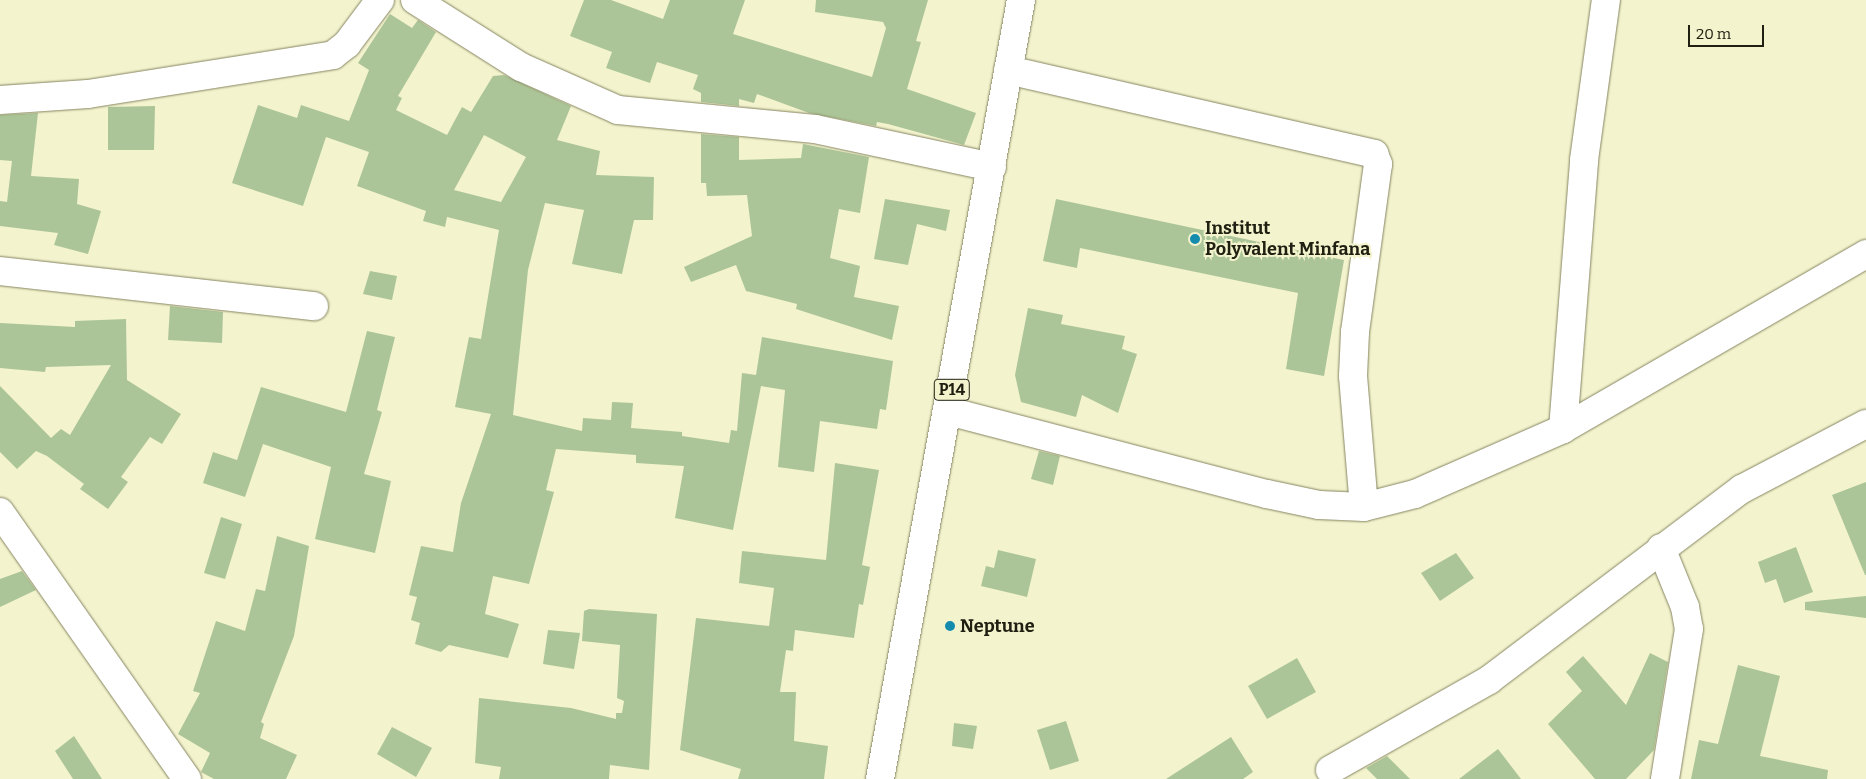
<!DOCTYPE html>
<html>
<head>
<meta charset="utf-8">
<style>
	body { margin:0 }
	#map { position:relative; width:1866px; height:779px; overflow:hidden; background:#f3f3ce; font-family:Bitter,serif }
	div>[style] { position:absolute }
	.building>* { inset:0; background:#acc598 }
	.roads { filter:drop-shadow(0 0 1px #858562) drop-shadow(0 0 1px #858562) }
	.street>* { height:28px; margin:-14px; padding:0 14px; transform-origin:14px; border-radius:14px; background:#fff }
	.primary>* { height:28px; margin:-14px; padding:0 14px; transform-origin:14px; border-radius:14px; background:#fff }
	.dots>* { width:14px; height:14px; translate:-50% -50%; box-sizing:border-box; border:2px solid #f3f3ce; border-radius:50% }
	span { translate:-50% -50%; white-space:nowrap; text-align:center; line-height:1.15; -webkit-text-stroke:4px #f3f3ce; paint-order:stroke }
	.shield-label span { padding:1px 4px; background:#f3f3ce; border:1px solid; border-radius:4px; -webkit-text-stroke-width:0 }
	.shield-label { font-size:16px; color:#202012; font-weight:700 }
	.poi-label { font-size:18px; color:#202012; font-weight:700 }
	.left { translate:0 -50%; text-align:left }
	.scale { position:absolute; left:1688px; top:25px; width:76px; height:22px; box-sizing:border-box; border:2px solid #202012; border-top:0; padding-left:6px; font-size:15px; line-height:18px; white-space:nowrap; color:#202012; -webkit-text-stroke:4px #f3f3ce; paint-order:stroke }
</style>
</head>
<body>
<div id="map">
	<div class="building">
		<div style="clip-path:polygon(584px 0,611px 0,663px 19px,670px 0,745px 0,733px 34px,872px 77px,886px 28px,883px 22px,815px 12px,816px 0,928px 0,916px 41px,921px 42px,907px 89px,976px 113px,964px 145px,888px 124px,877px 122px,876px 126px,809px 113px,757px 94px,754px 103px,739px 99px,739px 106px,701px 102px,701px 93px,693px 89px,698px 75px,657px 62px,650px 83px,606px 68px,612px 52px,570px 36px)"></div>
		<div style="clip-path:polygon(evenodd,390px 14px,412px 28px,418px 20px,436px 32px,398px 96px,402px 98px,396px 110px,447px 135px,462px 107px,471px 112px,493px 76px,504px 75px,571px 106px,557px 140px,600px 151px,596px 175px,654px 177px,653px 220px,634px 220px,622px 274px,572px 264px,584px 210px,545px 203px,528px 270px,513px 415px,582px 431px,583px 418px,611px 420px,612px 402px,633px 403px,631px 428px,682px 432px,682px 436px,729px 443px,731px 430px,737px 431px,742px 373px,756px 375px,762px 337px,893px 361px,886px 410px,880px 409px,877px 429px,820px 421px,814px 472px,778px 467px,785px 390px,761px 386px,733px 530px,675px 518px,684px 466px,636px 463px,636px 455px,556px 449px,546px 490px,554px 492px,529px 584px,493px 576px,485px 614px,519px 624px,508px 658px,449px 645px,441px 652px,415px 644px,420px 623px,411px 620px,417px 597px,409px 595px,421px 546px,453px 552px,461px 503px,491px 414px,455px 407px,469px 337px,481px 339px,499px 230px,447px 217px,445px 227px,423px 221px,426px 211px,357px 186px,369px 152px,326px 137px,303px 206px,232px 183px,258px 105px,297px 118px,301px 105px,349px 121px,369px 70px,358px 63px,390px 14px,484px 135px,526px 157px,501px 202px,454px 190px,484px 135px)"></div>
		<div style="clip-path:polygon(155px 106px,154px 150px,108px 150px,108px 107px)"></div>
		<div style="clip-path:polygon(38px 113px,31px 176px,79px 179px,77px 204px,101px 211px,88px 254px,54px 245px,58px 233px,0 226px,0 201px,7px 202px,12px 161px,0 160px,0 115px)"></div>
		<div style="clip-path:polygon(701px 134px,739px 137px,739px 160px,801px 158px,803px 144px,869px 157px,860px 213px,839px 209px,830px 258px,860px 266px,854px 297px,899px 306px,892px 340px,796px 309px,797px 304px,746px 291px,736px 265px,691px 282px,684px 267px,752px 236px,747px 195px,707px 196px,706px 183px,701px 183px)"></div>
		<div style="clip-path:polygon(885px 199px,950px 210px,946px 231px,917px 224px,908px 265px,874px 259px)"></div>
		<div style="clip-path:polygon(1056px 199px,1344px 260px,1324px 376px,1286px 369px,1298px 293px,1080px 248px,1077px 268px,1043px 261px)"></div>
		<div style="clip-path:polygon(370px 271px,397px 276px,392px 300px,363px 294px)"></div>
		<div style="clip-path:polygon(170px 306px,223px 312px,222px 343px,168px 340px)"></div>
		<div style="clip-path:polygon(1028px 308px,1063px 315px,1061px 324px,1125px 336px,1122px 349px,1137px 354px,1118px 413px,1082px 395px,1076px 417px,1021px 402px,1015px 375px)"></div>
		<div style="clip-path:polygon(126px 319px,127px 380px,181px 414px,162px 444px,150px 437px,121px 477px,128px 482px,108px 509px,80px 489px,84px 484px,47px 456px,36px 451px,17px 469px,0 452px,0 386px,51px 438px,61px 429px,70px 435px,111px 365px,46px 367px,45px 372px,0 368px,0 323px,75px 327px,75px 321px)"></div>
		<div style="clip-path:polygon(367px 331px,395px 337px,377px 410px,382px 412px,364px 474px,391px 481px,375px 553px,315px 539px,331px 467px,263px 444px,245px 497px,203px 483px,213px 452px,237px 460px,261px 387px,346px 412px)"></div>
		<div style="clip-path:polygon(1039px 451px,1060px 456px,1053px 485px,1031px 479px)"></div>
		<div style="clip-path:polygon(835px 463px,879px 470px,862px 565px,870px 567px,863px 605px,859px 604px,854px 638px,795px 630px,793px 651px,786px 650px,780px 692px,796px 692px,794px 741px,828px 746px,824px 779px,738px 779px,741px 769px,680px 750px,696px 618px,769px 626px,774px 588px,739px 583px,742px 551px,826px 560px)"></div>
		<div style="clip-path:polygon(1866px 482px,1866px 575px,1865px 575px,1832px 495px)"></div>
		<div style="clip-path:polygon(221px 517px,242px 524px,225px 579px,204px 573px)"></div>
		<div style="clip-path:polygon(277px 536px,309px 546px,294px 636px,261px 722px,264px 724px,260px 738px,297px 755px,286px 779px,214px 779px,201px 772px,210px 753px,178px 734px,200px 693px,193px 691px,216px 621px,245px 631px,256px 589px,265px 591px)"></div>
		<div style="clip-path:polygon(1796px 547px,1813px 592px,1784px 603px,1776px 579px,1765px 583px,1758px 562px)"></div>
		<div style="clip-path:polygon(998px 550px,1036px 559px,1027px 597px,981px 586px,986px 566px,994px 568px)"></div>
		<div style="clip-path:polygon(1456px 553px,1474px 578px,1440px 601px,1421px 573px)"></div>
		<div style="clip-path:polygon(22px 571px,36px 590px,0 607px,0 579px)"></div>
		<div style="clip-path:polygon(1866px 596px,1866px 618px,1805px 610px,1805px 602px)"></div>
		<div style="clip-path:polygon(589px 609px,657px 614px,649px 770px,610px 765px,609px 779px,499px 779px,501px 767px,475px 763px,479px 698px,571px 708px,616px 719px,616px 713px,622px 713px,624px 701px,617px 698px,620px 645px,582px 641px,584px 611px)"></div>
		<div style="clip-path:polygon(548px 630px,580px 633px,574px 669px,543px 664px)"></div>
		<div style="clip-path:polygon(1650px 653px,1668px 662px,1654px 750px,1626px 779px,1595px 779px,1548px 724px,1582px 691px,1566px 672px,1583px 656px,1626px 705px)"></div>
		<div style="clip-path:polygon(1297px 658px,1316px 692px,1267px 719px,1248px 686px)"></div>
		<div style="clip-path:polygon(1738px 665px,1780px 676px,1760px 756px,1828px 770px,1827px 779px,1691px 779px,1699px 740px,1718px 744px)"></div>
		<div style="clip-path:polygon(1066px 721px,1079px 761px,1050px 770px,1037px 730px)"></div>
		<div style="clip-path:polygon(954px 723px,977px 726px,973px 749px,952px 746px)"></div>
		<div style="clip-path:polygon(392px 727px,432px 748px,416px 777px,377px 754px)"></div>
		<div style="clip-path:polygon(74px 736px,102px 779px,73px 779px,55px 751px)"></div>
		<div style="clip-path:polygon(1231px 737px,1253px 772px,1243px 779px,1166px 779px)"></div>
		<div style="clip-path:polygon(1498px 749px,1521px 779px,1459px 779px)"></div>
		<div style="clip-path:polygon(1387px 756px,1410px 779px,1377px 779px,1366px 768px)"></div>
	</div>
	<div class="roads">
		<div class="street">
			<div style="left:415px;top:0;width:125px;rotate:32.3deg"></div>
			<div style="left:521px;top:67px;width:106px;rotate:23.9deg"></div>
			<div style="left:618px;top:110px;width:198px;rotate:5.5deg"></div>
			<div style="left:815px;top:129px;width:181px;rotate:12.1deg"></div>
			<div style="left:1008px;top:70px;width:376px;rotate:12.9deg"></div>
			<div style="left:1374px;top:154px;width:11px;rotate:68deg"></div>
			<div style="left:1378px;top:164px;width:170px;rotate:97.8deg"></div>
			<div style="left:1355px;top:332px;width:44px;rotate:92.6deg"></div>
			<div style="left:1353px;top:376px;width:131px;rotate:85.2deg"></div>
			<div style="left:0;top:100px;width:88px;rotate:-3.9deg"></div>
			<div style="left:88px;top:94px;width:248px;rotate:-9deg"></div>
			<div style="left:333px;top:55px;width:18px;rotate:-38deg"></div>
			<div style="left:347px;top:44px;width:55px;rotate:-53.1deg"></div>
			<div style="left:0;top:271px;width:316px;rotate:6.4deg"></div>
			<div style="left:948px;top:411px;width:330px;rotate:14.6deg"></div>
			<div style="left:1267px;top:494px;width:53px;rotate:11.9deg"></div>
			<div style="left:1319px;top:505px;width:45px;rotate:2.5deg"></div>
			<div style="left:1364px;top:507px;width:53px;rotate:-14.3deg"></div>
			<div style="left:1415px;top:494px;width:162px;rotate:-23.7deg"></div>
			<div style="left:1563px;top:429px;width:350px;rotate:-30deg"></div>
			<div style="left:1563px;top:429px;width:270px;rotate:-85.5deg"></div>
			<div style="left:1584px;top:160px;width:162px;rotate:-82.2deg"></div>
			<div style="left:0;top:512px;width:326px;rotate:55deg"></div>
			<div style="left:1661px;top:548px;width:64px;rotate:67.9deg"></div>
			<div style="left:1685px;top:607px;width:22px;rotate:80deg"></div>
			<div style="left:1689px;top:629px;width:152px;rotate:99.1deg"></div>
			<div style="left:1330px;top:770px;width:183px;rotate:-29.5deg"></div>
			<div style="left:1489px;top:680px;width:317px;rotate:-37.1deg"></div>
			<div style="left:1742px;top:489px;width:140px;rotate:-27.7deg"></div>
		</div>
		<div class="primary">
			<div style="left:880px;top:779px;width:792px;rotate:-79.74deg"></div>
		</div>
	</div>
	<div class="dots">
		<div style="left:1195px;top:239px;background:#158bae"></div>
		<div style="left:950px;top:626px;background:#158bae"></div>
	</div>
	<div class="shield-label">
		<span style="left:952px;top:390px">P14</span>
	</div>
	<div class="poi-label">
		<span class="left" style="left:1205px;top:239px">Institut<br>Polyvalent Minfana</span>
		<span class="left" style="left:960px;top:626px">Neptune</span>
	</div>
	<div class="scale">20 m</div>
</div>
</body>
</html>
